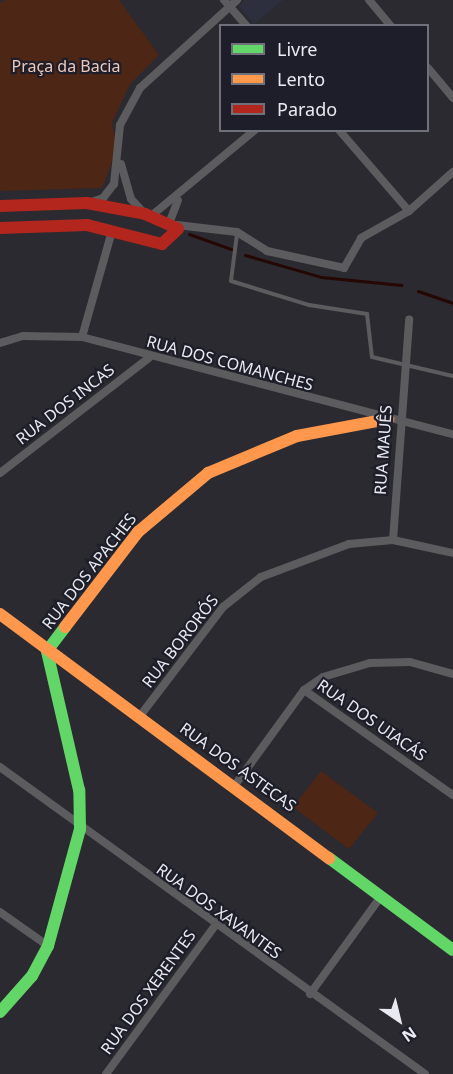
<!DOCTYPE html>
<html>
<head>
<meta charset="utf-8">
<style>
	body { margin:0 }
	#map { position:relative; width:453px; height:1074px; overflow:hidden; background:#2a2a30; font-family:"Noto Sans",sans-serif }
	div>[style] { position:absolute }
	.built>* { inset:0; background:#2d2f3e }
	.green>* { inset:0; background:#4e2615 }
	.stream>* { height:3px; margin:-1.5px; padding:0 1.5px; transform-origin:1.5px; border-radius:1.5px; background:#250704 }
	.lane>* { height:4px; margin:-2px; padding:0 2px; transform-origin:2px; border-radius:2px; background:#5c5c5f }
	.street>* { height:8px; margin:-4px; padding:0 4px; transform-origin:4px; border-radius:4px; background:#5c5c5f }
	.fast>* { height:12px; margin:-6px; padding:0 6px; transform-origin:6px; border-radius:6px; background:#63d668 }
	.slow>* { height:12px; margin:-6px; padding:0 6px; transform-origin:6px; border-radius:6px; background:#ff974d }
	.jam>* { height:12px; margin:-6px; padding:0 6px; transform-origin:6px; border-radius:6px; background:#b3261e }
	span { translate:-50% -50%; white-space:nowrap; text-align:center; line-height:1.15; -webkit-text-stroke:4.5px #1d1e29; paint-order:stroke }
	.park-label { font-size:16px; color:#f1c8b8 }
	.street-label { font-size:16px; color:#e9eaf1 }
	.legend { position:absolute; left:219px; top:24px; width:210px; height:108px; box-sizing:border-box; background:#1d1e29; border:2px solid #6f7079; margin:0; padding:8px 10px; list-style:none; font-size:18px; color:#e9eaf1 }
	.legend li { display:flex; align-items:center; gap:12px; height:30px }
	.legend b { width:30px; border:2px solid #6f7079 }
	.north { position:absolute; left:369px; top:990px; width:60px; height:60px; -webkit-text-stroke:4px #1d1e29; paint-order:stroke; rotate:145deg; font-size:16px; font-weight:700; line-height:24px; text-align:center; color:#e9eaf1 }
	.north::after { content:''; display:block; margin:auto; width:21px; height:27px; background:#e9eaf1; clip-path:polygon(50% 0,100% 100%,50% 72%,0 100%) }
</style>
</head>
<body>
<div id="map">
	<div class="built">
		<div style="clip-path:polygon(245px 0,283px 0,254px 24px,239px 6px)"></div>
	</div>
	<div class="green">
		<div style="clip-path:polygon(5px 0,119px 0,159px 55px,130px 84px,112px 123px,117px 149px,102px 188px,0 191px,0 3px)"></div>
		<div style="clip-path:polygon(321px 771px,378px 813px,349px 849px,293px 807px)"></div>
	</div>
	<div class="stream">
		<div style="left:189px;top:234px;width:45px;rotate:19.7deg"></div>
		<div style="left:245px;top:255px;width:79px;rotate:16.1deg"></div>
		<div style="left:321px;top:277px;width:81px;rotate:5.6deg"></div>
		<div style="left:418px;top:291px;width:37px;rotate:19deg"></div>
	</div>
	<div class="lane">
		<div style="left:237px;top:234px;width:47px;rotate:97.3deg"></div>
		<div style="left:231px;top:281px;width:82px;rotate:17.1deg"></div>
		<div style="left:309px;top:305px;width:59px;rotate:8.8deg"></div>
		<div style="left:367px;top:314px;width:43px;rotate:83.4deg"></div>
		<div style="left:372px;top:357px;width:83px;rotate:13.2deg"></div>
	</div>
	<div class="street">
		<div style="left:224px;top:0;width:35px;rotate:49deg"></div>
		<div style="left:369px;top:0;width:34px;rotate:50deg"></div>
		<div style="left:428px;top:68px;width:39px;rotate:50deg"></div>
		<div style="left:339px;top:130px;width:107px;rotate:49.2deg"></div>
		<div style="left:121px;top:164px;width:36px;rotate:74deg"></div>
		<div style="left:131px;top:199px;width:19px;rotate:47deg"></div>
		<div style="left:91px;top:202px;width:13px;rotate:-18deg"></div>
		<div style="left:103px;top:198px;width:18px;rotate:-52deg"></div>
		<div style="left:114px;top:184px;width:59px;rotate:-84.2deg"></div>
		<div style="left:120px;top:125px;width:42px;rotate:-61.6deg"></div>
		<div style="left:140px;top:88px;width:131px;rotate:-42.2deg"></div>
		<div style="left:151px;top:216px;width:135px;rotate:-39.6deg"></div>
		<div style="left:170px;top:221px;width:22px;rotate:-69deg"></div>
		<div style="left:177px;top:225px;width:60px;rotate:6.7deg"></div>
		<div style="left:237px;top:232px;width:36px;rotate:32deg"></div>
		<div style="left:267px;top:251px;width:79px;rotate:12.4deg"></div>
		<div style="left:344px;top:268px;width:34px;rotate:-60deg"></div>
		<div style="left:361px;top:238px;width:55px;rotate:-29.4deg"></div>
		<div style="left:409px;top:211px;width:59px;rotate:-41.6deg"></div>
		<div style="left:82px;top:337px;width:110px;rotate:-74.2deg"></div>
		<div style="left:0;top:343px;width:24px;rotate:-17deg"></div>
		<div style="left:23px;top:336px;width:59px;rotate:1deg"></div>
		<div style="left:82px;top:337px;width:383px;rotate:14.7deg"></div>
		<div style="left:0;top:473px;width:188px;rotate:-37.7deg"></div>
		<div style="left:393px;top:540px;width:221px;rotate:-85.8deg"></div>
		<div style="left:304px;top:690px;width:182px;rotate:35.2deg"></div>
		<div style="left:140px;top:716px;width:137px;rotate:-52.7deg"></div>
		<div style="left:223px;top:607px;width:48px;rotate:-38.3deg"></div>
		<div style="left:261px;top:577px;width:94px;rotate:-20.6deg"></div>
		<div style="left:349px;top:544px;width:44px;rotate:-5.2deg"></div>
		<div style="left:393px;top:540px;width:61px;rotate:12.2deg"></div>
		<div style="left:0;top:767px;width:524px;rotate:35.84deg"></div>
		<div style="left:235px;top:785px;width:117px;rotate:-54deg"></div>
		<div style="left:304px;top:690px;width:23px;rotate:-34deg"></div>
		<div style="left:323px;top:677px;width:49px;rotate:-16.6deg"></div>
		<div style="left:370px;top:663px;width:40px;rotate:-1.4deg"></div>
		<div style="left:410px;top:662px;width:45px;rotate:15.6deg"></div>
		<div style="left:0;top:912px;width:59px;rotate:35.3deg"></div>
		<div style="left:310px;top:994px;width:122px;rotate:-54deg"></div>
		<div style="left:106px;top:1074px;width:182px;rotate:-53.7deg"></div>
	</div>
	<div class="fast">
		<div style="left:329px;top:858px;width:154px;rotate:36.6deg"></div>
		<div style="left:0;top:1012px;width:48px;rotate:-48.4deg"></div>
		<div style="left:32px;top:976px;width:34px;rotate:-62deg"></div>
		<div style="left:48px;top:946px;width:121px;rotate:-74.7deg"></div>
		<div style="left:80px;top:829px;width:39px;rotate:-91deg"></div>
		<div style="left:79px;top:790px;width:143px;rotate:-103deg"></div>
		<div style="left:47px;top:651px;width:30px;rotate:-53deg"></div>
	</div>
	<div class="slow">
		<div style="left:0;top:614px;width:410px;rotate:36.6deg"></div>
		<div style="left:65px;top:627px;width:120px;rotate:-52.5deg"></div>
		<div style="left:138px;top:532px;width:92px;rotate:-40.1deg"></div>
		<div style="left:208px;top:473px;width:96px;rotate:-22.6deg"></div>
		<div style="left:297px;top:436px;width:93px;rotate:-10.6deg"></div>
	</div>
	<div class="jam">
		<div style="left:0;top:206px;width:87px;rotate:-2deg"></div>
		<div style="left:87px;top:203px;width:59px;rotate:10.7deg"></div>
		<div style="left:145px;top:214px;width:36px;rotate:24deg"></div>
		<div style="left:178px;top:229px;width:22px;rotate:137deg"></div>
		<div style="left:162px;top:244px;width:77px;rotate:-165.8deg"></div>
		<div style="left:87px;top:225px;width:87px;rotate:178deg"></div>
	</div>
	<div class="park-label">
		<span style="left:66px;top:66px">Praça da Bacia</span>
	</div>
	<div class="street-label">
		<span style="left:230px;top:363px;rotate:15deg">RUA DOS COMANCHES</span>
		<span style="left:65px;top:404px;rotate:-38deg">RUA DOS INCAS</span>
		<span style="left:383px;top:450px;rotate:-86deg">RUA MAUÊS</span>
		<span style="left:89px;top:571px;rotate:-52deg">RUA DOS APACHES</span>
		<span style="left:180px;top:641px;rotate:-52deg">RUA BORORÓS</span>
		<span style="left:372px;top:720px;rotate:35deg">RUA DOS UIACÁS</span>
		<span style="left:238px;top:767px;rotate:36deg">RUA DOS ASTECAS</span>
		<span style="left:219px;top:911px;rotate:36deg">RUA DOS XAVANTES</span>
		<span style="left:148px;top:992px;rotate:-54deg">RUA DOS XERENTES</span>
	</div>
	<ul class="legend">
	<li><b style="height:8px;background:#63d668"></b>Livre</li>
	<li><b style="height:8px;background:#ff974d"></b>Lento</li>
	<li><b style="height:8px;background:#b3261e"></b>Parado</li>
	</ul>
	<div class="north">N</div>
</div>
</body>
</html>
